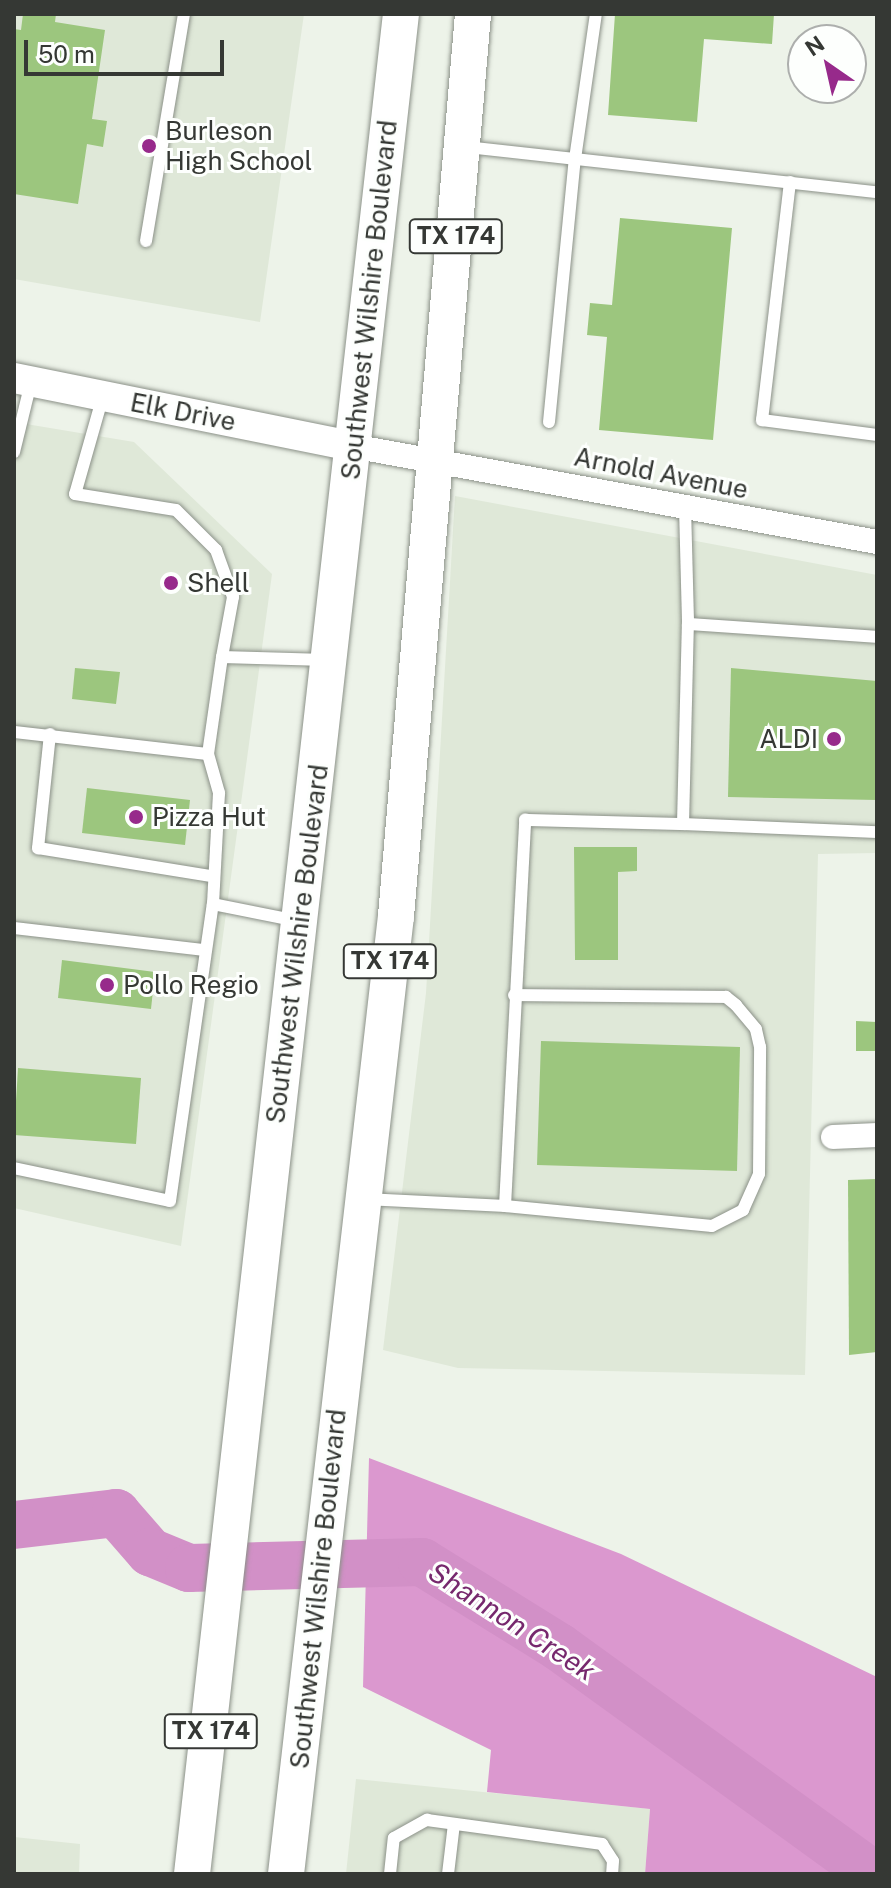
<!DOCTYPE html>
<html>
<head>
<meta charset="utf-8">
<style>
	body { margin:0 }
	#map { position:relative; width:891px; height:1888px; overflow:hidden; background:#edf3e9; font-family:"Public Sans",sans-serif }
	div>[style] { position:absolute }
	.built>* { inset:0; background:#dfe8d8 }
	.forest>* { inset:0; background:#db98cf }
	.river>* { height:48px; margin:-24px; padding:0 24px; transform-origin:24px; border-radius:24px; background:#d290c7 }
	.building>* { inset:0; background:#9cc67e }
	.roads { filter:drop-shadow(0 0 2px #8b9188) drop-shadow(0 0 2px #8b9188) }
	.service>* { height:12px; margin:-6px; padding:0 6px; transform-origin:6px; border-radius:6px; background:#fff }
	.minor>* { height:24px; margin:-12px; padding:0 12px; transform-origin:12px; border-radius:12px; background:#fff }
	.tertiary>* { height:30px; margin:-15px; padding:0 15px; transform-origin:15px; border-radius:15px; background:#fff }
	.primary>* { height:36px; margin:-18px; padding:0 18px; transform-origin:18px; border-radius:18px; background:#fff }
	.dots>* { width:22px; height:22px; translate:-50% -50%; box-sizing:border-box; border:4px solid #fdfffd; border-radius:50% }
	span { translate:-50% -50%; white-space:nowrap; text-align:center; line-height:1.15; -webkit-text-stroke:6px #fdfffd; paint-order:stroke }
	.shield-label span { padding:2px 6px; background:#fdfffd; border:2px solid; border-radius:6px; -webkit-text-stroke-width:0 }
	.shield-label { font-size:24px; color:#353834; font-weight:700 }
	.poi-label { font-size:26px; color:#353834 }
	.left { translate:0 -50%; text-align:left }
	.right { translate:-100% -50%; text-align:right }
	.street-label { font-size:26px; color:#353834 }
	.water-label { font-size:28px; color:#76286d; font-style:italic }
	.frame { position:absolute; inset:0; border:16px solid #353834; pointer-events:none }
	.north { position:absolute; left:787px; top:24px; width:80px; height:80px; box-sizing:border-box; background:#fdfffd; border:2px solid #adafad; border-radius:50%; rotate:326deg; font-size:22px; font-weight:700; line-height:32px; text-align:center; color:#353834 }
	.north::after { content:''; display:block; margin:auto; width:28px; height:36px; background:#972a8b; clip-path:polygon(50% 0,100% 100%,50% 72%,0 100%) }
	.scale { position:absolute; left:24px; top:40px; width:200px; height:36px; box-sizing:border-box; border:4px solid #353834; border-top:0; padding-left:10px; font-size:24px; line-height:28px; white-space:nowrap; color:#353834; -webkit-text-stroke:6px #fdfffd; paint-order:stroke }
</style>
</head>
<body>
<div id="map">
	<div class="built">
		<div style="clip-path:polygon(14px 14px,304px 14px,260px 322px,14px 279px)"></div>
		<div style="clip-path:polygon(14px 422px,134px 442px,272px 574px,181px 1246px,14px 1208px)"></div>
		<div style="clip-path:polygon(455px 496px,877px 575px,877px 853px,818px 854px,805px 1375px,458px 1368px,383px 1350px,426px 993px)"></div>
		<div style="clip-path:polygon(356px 1779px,650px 1809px,645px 1874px,346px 1874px)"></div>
		<div style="clip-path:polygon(14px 1837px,80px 1844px,79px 1874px,14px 1874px)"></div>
	</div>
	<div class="forest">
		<div style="clip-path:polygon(369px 1458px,621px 1554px,877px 1677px,877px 1874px,645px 1874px,650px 1809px,487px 1792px,491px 1750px,363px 1687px)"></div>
	</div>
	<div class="river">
		<div style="left:14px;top:1525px;width:103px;rotate:-6.7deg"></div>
		<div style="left:116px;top:1513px;width:52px;rotate:48.9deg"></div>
		<div style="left:150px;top:1552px;width:42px;rotate:22.3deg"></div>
		<div style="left:189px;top:1568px;width:233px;rotate:-1.5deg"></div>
		<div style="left:422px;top:1562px;width:161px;rotate:31.8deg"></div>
		<div style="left:559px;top:1647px;width:387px;rotate:35.9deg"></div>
	</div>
	<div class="building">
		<div style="clip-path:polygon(23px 14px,56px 14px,55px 22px,105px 30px,92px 119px,107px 121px,103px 147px,87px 144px,78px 204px,14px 194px,14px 29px,21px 30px)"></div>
		<div style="clip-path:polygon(615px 14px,774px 14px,772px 44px,704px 39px,697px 122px,608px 115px)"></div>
		<div style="clip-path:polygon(620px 218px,732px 228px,713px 440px,599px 430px,607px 337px,587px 335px,590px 303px,612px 305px)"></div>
		<div style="clip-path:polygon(75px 668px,120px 672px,116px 704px,72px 699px)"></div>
		<div style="clip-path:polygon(731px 668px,877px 681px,877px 800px,728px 797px)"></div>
		<div style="clip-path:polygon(87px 788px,190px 800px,185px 845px,82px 833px)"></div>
		<div style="clip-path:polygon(574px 847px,637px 847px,637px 871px,618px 872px,618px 960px,575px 960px)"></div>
		<div style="clip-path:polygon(62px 960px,155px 972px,151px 1009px,58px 998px)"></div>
		<div style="clip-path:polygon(856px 1021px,877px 1022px,877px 1051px,856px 1051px)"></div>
		<div style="clip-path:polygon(541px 1041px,740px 1047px,737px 1171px,537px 1165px)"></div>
		<div style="clip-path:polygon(18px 1068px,141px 1078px,136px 1144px,14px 1135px)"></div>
		<div style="clip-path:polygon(877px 1179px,877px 1352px,849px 1355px,848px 1180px)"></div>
	</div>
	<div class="roads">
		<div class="service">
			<div style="left:467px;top:147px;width:412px;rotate:6.3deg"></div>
			<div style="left:790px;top:182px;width:240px;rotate:96.7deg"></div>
			<div style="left:762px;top:420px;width:116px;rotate:7.4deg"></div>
			<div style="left:146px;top:241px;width:230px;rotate:-80.5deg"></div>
			<div style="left:103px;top:396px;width:102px;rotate:105.9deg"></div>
			<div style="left:75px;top:494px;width:102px;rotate:9deg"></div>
			<div style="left:176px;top:510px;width:57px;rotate:45deg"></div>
			<div style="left:216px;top:550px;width:50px;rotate:70.1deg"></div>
			<div style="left:233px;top:597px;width:61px;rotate:100.4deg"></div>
			<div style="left:549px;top:422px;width:264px;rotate:-84.4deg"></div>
			<div style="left:575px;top:159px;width:147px;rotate:-81.8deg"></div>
			<div style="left:14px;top:452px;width:72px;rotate:-76.3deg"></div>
			<div style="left:685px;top:507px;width:117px;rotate:88.5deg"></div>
			<div style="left:688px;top:624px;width:189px;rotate:3.9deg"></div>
			<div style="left:14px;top:732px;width:195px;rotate:6.5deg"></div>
			<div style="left:208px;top:754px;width:98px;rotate:-81.8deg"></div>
			<div style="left:222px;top:657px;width:104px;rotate:1.7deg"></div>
			<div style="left:50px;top:734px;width:115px;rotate:96deg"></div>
			<div style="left:38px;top:848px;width:174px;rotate:9.2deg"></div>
			<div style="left:208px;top:754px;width:41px;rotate:74.2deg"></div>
			<div style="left:219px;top:793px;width:111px;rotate:93.1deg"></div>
			<div style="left:683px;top:824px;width:194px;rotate:2.4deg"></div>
			<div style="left:14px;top:928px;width:190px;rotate:6.6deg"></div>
			<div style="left:14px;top:1168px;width:159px;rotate:11.9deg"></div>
			<div style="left:170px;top:1201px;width:300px;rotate:-81.8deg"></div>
			<div style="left:213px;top:904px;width:86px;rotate:11.4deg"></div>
			<div style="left:366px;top:1199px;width:139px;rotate:2.9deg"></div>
			<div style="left:505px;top:1206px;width:387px;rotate:-87deg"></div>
			<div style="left:525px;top:820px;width:158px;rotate:1.5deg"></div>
			<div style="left:683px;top:824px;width:200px;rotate:-88.6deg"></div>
			<div style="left:505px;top:1206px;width:208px;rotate:5.5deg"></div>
			<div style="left:712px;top:1226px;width:35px;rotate:-27deg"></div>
			<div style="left:743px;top:1210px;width:39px;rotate:-66deg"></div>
			<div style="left:759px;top:1174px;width:127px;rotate:-89.5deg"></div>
			<div style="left:760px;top:1047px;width:18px;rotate:-103deg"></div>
			<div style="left:756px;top:1029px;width:31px;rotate:-130deg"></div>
			<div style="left:736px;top:1005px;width:13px;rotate:-141deg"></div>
			<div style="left:726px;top:997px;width:212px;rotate:-179.5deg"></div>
			<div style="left:390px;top:1874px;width:36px;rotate:-84deg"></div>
			<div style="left:394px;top:1838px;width:38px;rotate:-29deg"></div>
			<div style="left:427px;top:1820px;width:177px;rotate:7.8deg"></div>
			<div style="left:602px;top:1844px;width:20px;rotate:57deg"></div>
			<div style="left:613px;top:1861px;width:13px;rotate:94deg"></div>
			<div style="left:448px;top:1874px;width:50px;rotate:-83.2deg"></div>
		</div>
		<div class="minor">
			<div style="left:352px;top:446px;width:534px;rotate:10.36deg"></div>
			<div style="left:833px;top:1137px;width:44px;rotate:-2.6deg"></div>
		</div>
		<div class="tertiary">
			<div style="left:14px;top:378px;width:345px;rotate:11.4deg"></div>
		</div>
		<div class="primary">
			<div style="left:192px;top:1874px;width:1872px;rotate:-83.59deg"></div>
			<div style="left:286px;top:1874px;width:964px;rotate:-83.45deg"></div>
			<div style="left:396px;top:916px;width:905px;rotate:-85.12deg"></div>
		</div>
	</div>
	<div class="dots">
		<div style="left:149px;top:146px;background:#972a8b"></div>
		<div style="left:171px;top:583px;background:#972a8b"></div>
		<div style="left:834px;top:739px;background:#972a8b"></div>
		<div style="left:136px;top:817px;background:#972a8b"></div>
		<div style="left:107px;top:985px;background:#972a8b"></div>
	</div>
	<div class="shield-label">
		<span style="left:456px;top:236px">TX 174</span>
		<span style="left:390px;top:961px">TX 174</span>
		<span style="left:211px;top:1731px">TX 174</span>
	</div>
	<div class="poi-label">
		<span class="left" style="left:165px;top:146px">Burleson<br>High School</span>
		<span class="left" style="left:187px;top:583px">Shell</span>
		<span class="right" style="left:818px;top:739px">ALDI</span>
		<span class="left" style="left:152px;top:817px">Pizza Hut</span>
		<span class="left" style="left:123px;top:985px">Pollo Regio</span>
	</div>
	<div class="street-label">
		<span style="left:369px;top:300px;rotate:-84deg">Southwest Wilshire Boulevard</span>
		<span style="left:183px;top:412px;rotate:11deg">Elk Drive</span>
		<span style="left:661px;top:473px;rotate:11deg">Arnold Avenue</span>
		<span style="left:297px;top:944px;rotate:-83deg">Southwest Wilshire Boulevard</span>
		<span style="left:318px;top:1589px;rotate:-84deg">Southwest Wilshire Boulevard</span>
	</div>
	<div class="water-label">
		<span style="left:512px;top:1621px;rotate:33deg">Shannon Creek</span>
	</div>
	<div class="frame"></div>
	<div class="north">N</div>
	<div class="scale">50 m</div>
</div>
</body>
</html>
